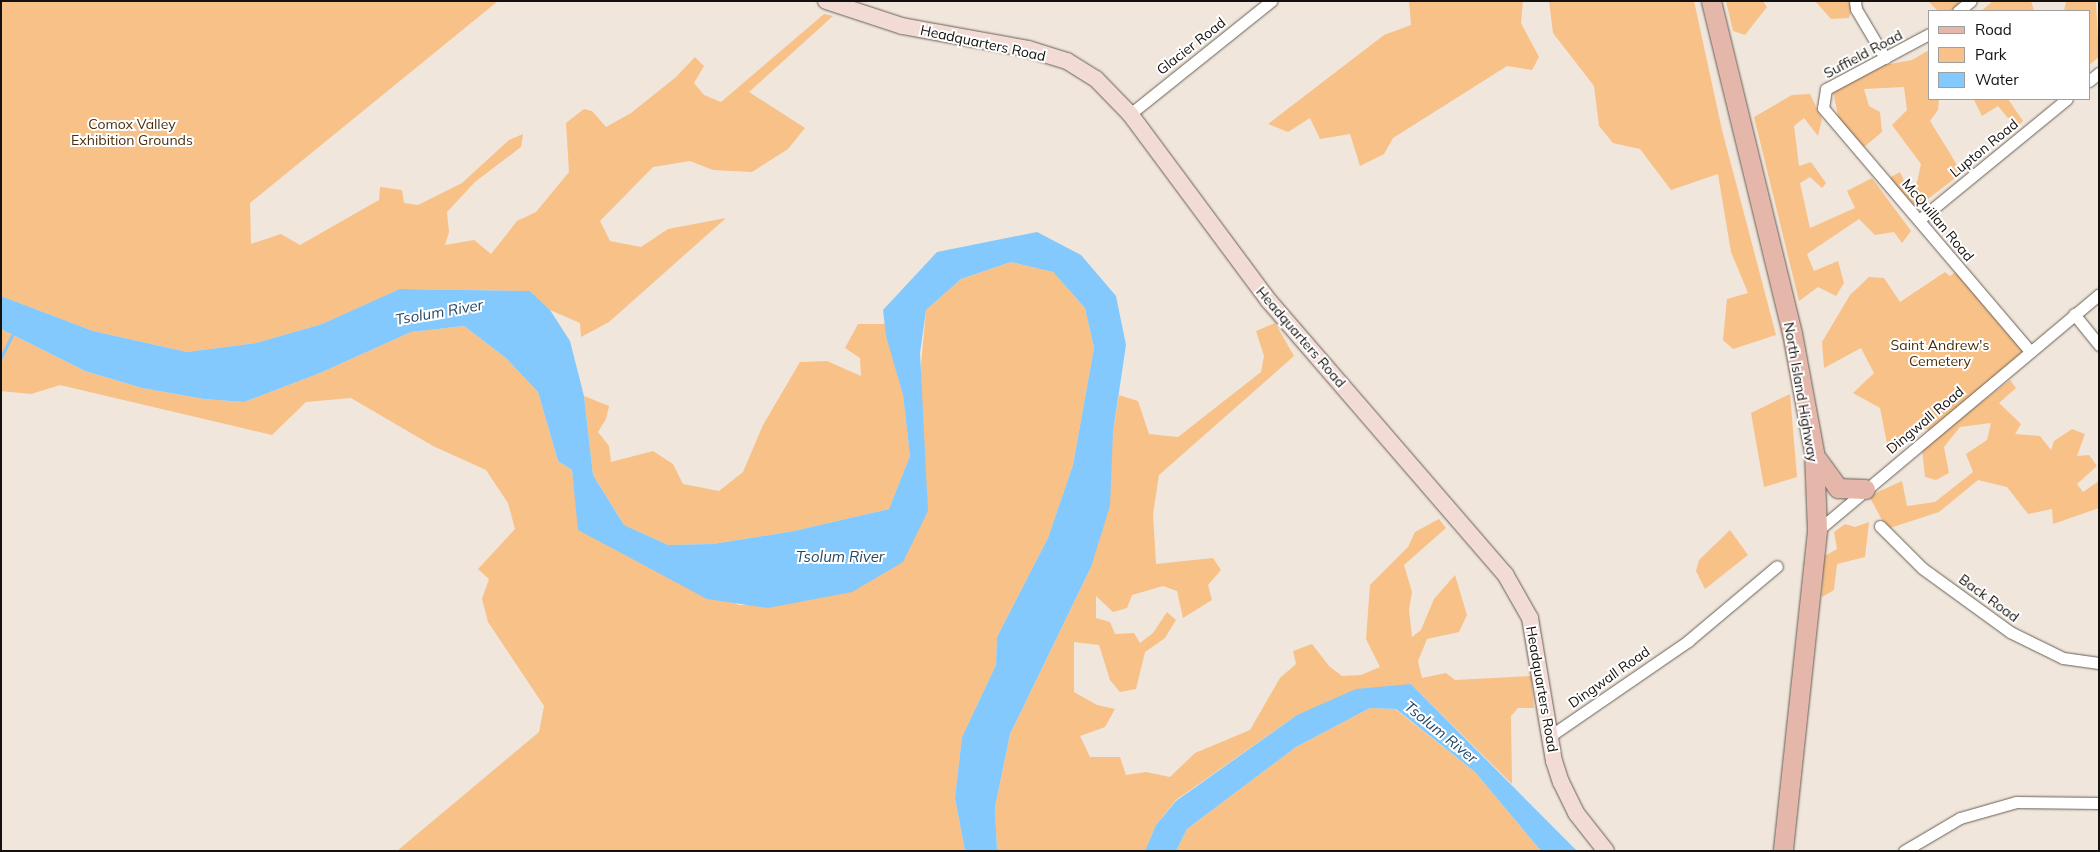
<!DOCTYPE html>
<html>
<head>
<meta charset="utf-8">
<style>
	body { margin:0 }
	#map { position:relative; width:2100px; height:852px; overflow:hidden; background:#f0e6db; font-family:Mulish,sans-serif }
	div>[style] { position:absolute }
	.green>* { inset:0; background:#f8c188 }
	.water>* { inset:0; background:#83c9fd }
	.stream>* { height:3px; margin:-1.5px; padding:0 1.5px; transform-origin:1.5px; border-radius:1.5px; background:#83c9fd }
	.roads { filter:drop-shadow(0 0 1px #685f56) drop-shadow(0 0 1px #685f56) }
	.street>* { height:11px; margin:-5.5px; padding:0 5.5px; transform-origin:5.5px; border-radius:5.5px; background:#fff }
	.secondary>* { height:16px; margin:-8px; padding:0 8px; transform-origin:8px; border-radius:8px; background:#f2dbd4 }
	.primary>* { height:19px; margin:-9.5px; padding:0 9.5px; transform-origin:9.5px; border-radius:9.5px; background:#e5b7aa }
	span { translate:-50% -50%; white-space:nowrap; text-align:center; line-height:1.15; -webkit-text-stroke:4px #fff; paint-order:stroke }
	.street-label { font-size:14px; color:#13100d }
	.park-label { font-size:14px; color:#4a2e0b }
	.water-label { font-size:15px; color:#234964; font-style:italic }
	.frame { position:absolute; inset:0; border:2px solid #13100d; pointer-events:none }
	.legend { position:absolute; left:1928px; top:10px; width:162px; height:90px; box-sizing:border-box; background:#fff; border:1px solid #a19f9e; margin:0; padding:6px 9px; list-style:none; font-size:15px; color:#13100d }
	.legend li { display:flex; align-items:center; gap:10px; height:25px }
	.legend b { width:25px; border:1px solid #a19f9e }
</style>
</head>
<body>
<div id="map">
	<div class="green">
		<div style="clip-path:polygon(1px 1px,498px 1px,250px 203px,251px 244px,281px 234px,300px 245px,379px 200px,380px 187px,402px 190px,404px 203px,418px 205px,462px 183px,509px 140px,523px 134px,521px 147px,475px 182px,447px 212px,449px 232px,445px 245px,474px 240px,491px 254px,517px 221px,536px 212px,569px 172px,566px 123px,584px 109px,592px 111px,606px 127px,631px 113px,676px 77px,695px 57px,704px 66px,694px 83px,704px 95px,721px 102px,824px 14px,833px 16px,749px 92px,805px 128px,788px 149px,752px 172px,713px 170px,690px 161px,653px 167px,600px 221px,610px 241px,641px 247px,668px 229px,726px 218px,609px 322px,581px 337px,580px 323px,550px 310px,530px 291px,401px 289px,322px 324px,256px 343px,187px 352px,93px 331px,1px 296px)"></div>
		<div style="clip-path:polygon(1409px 1px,1523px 1px,1521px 23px,1539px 57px,1532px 70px,1507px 66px,1393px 138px,1384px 154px,1360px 166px,1350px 134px,1320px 139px,1310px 118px,1288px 132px,1268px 124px,1384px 35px,1411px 25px)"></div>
		<div style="clip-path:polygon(1549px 1px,1694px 1px,1722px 130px,1776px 335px,1733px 349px,1723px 340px,1727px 299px,1748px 293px,1731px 252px,1718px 174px,1671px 190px,1640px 149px,1613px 143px,1599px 126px,1594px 86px,1553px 33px)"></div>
		<div style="clip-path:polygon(1726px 1px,1763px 1px,1767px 7px,1745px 35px,1733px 31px)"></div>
		<div style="clip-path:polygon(1815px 1px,1848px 1px,1852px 8px,1849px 18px,1831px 19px)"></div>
		<div style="clip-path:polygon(1928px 1px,1958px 1px,1960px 4px,1952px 11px,1938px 11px)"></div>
		<div style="clip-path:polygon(1993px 1px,2031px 1px,2034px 11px,1981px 11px)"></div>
		<div style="clip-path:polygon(2066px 1px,2096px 1px,2099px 57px,2089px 65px,2089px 11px,2064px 11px)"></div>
		<div style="clip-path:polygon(1929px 50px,1929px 99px,1939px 99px,1938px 110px,1930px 121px,1962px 173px,1916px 208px,1889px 178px,1900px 172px,1909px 191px,1917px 182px,1921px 164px,1892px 125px,1907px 110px,1904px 87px,1864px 89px,1869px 106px,1880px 112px,1882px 132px,1864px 147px,1839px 121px,1832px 86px,1884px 65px,1912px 60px)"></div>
		<div style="clip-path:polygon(1810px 94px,1822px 119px,1818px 136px,1804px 118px,1794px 126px,1799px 166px,1811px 162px,1826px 183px,1822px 188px,1810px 177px,1800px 183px,1810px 228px,1855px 208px,1847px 191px,1872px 178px,1911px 231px,1902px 243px,1894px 232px,1875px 235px,1859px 219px,1807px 254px,1814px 271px,1838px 261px,1844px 283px,1836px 296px,1818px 287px,1799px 301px,1754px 117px,1792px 95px)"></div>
		<div style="clip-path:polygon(2008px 99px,2023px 121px,2016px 128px,1998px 106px,1982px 116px,1974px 100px)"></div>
		<div style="clip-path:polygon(1011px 262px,1053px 272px,1085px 308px,1094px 348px,1073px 465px,1048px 538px,997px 637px,996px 665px,962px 737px,955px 798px,965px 851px,397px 851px,539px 732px,544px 706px,488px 622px,482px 599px,489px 579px,478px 569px,515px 529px,508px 503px,486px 470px,433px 446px,351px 398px,306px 402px,272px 435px,60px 385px,31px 394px,1px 391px,1px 329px,85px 371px,142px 388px,204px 399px,244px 402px,320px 373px,411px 332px,464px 326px,506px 358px,538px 392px,558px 461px,572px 470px,579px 530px,739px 605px,746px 605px,903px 562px,926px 310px,961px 279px)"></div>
		<div style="clip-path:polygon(1960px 269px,2030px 351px,1931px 434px,1926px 428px,1889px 454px,1880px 408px,1853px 393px,1874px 373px,1861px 348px,1824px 368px,1822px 342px,1850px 295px,1869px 277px,1884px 278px,1900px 302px,1945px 272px,1950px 276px)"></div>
		<div style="clip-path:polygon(1275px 323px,1294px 356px,1159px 475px,1153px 514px,1156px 564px,1213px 558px,1221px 570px,1208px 585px,1212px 600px,1183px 618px,1177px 591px,1163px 586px,1132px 595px,1127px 608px,1113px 612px,1096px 596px,1096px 618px,1110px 622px,1115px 634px,1134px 633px,1140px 643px,1153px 633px,1167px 612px,1176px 620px,1165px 638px,1145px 652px,1136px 689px,1120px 692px,1110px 680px,1099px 645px,1074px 642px,1074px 692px,1097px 705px,1115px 709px,1105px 727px,1080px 736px,1090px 757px,1120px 757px,1126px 775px,1146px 772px,1170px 777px,1195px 753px,1250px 730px,1280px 678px,1296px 664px,1293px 651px,1312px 644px,1329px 666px,1342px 676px,1361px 675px,1380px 667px,1366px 639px,1370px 585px,1408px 547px,1415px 532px,1439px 519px,1446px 528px,1404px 565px,1412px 592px,1409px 610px,1412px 637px,1421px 630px,1434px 599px,1455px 575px,1467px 615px,1459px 632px,1427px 639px,1418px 661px,1422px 678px,1446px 673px,1455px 680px,1531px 676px,1534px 708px,1518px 708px,1511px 716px,1512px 784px,1411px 684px,1297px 715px,1176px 800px,1156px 825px,1145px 851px,997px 851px,995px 807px,1010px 734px,1091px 567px,1119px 395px,1138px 401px,1149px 434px,1178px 437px,1261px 372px,1264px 356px,1256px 331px)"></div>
		<div style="clip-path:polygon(858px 324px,885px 324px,903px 395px,910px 456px,889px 509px,794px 531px,713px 544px,668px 545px,624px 525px,593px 475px,584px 396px,609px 406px,606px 419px,598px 432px,609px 446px,611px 462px,653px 451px,673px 464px,683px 484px,719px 491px,743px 472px,763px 425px,800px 362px,827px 361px,861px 376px,860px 358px,845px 348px)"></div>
		<div style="clip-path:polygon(2010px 380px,2016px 388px,1999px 403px,2021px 424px,2015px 434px,2040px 436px,2051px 450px,2054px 441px,2072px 429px,2085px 434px,2077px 456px,2089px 455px,2097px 466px,2077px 484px,2083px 492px,2099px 481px,2099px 508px,2053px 524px,2052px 509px,2028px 514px,2007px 487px,1978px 480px,1939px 512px,1887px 529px,1869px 496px,1902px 481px,1907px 506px,1935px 502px,1973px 472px,1966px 454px,1987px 440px,1991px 423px,1960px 427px,1944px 447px,1949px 473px,1936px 480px,1925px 477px,1922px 448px)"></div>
		<div style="clip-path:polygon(1790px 394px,1797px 477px,1764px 487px,1751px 413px)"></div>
		<div style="clip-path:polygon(1869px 522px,1865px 557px,1837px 564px,1834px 590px,1822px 597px,1823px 557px,1837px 549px,1834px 532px,1845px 524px,1855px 527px)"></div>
		<div style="clip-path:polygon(1730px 530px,1748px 555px,1705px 589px,1696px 571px,1699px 560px)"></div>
		<div style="clip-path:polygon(1370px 708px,1395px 709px,1475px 772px,1541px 851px,1176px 851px,1187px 829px,1296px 747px)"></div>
	</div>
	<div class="water">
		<div style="clip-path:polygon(1037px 232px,1081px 255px,1116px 296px,1126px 345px,1113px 432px,1110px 506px,1091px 567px,1010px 734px,995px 807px,997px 851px,965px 851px,955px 798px,962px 737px,996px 665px,997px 637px,1048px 538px,1073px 465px,1094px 348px,1085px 308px,1053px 272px,1011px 262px,961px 279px,926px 310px,920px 353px,928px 511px,903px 562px,852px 592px,768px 608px,707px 599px,578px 530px,572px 470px,558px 461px,538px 392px,506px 358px,464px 326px,411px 332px,320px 373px,244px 402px,204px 399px,142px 388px,85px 371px,1px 329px,1px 296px,93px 331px,187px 352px,256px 343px,322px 324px,400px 289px,530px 291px,550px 310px,570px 341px,584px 396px,593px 475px,624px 525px,668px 545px,713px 544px,794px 531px,889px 509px,910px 456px,903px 395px,886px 336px,883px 310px,937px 252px)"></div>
		<div style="clip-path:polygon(1411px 684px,1577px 851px,1541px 851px,1475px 772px,1396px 709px,1370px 708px,1296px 747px,1187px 829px,1176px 851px,1145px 851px,1156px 825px,1176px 801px,1297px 715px,1356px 689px)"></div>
	</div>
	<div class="stream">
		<div style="left:1px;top:357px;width:25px;rotate:-63deg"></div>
	</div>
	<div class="roads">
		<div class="street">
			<div style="left:1855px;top:1px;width:8px;rotate:83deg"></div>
			<div style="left:1856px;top:9px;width:57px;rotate:59.4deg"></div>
			<div style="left:1958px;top:11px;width:16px;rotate:-38deg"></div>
			<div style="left:1929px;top:34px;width:117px;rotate:151.9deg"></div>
			<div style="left:1826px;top:89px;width:19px;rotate:99deg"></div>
			<div style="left:1823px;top:108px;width:319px;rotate:49.6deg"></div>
			<div style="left:2089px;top:81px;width:13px;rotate:-39deg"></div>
			<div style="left:1130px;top:114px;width:181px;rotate:-38.7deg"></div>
			<div style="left:1919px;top:220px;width:191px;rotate:-39.3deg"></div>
			<div style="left:2074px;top:314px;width:40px;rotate:51deg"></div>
			<div style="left:1880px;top:526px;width:59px;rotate:45deg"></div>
			<div style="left:1922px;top:568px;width:109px;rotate:36deg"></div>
			<div style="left:2010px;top:632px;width:59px;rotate:26.1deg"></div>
			<div style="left:2063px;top:658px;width:36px;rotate:8deg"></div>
			<div style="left:1817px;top:531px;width:368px;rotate:-40deg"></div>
			<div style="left:1550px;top:736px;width:168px;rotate:-34.5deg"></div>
			<div style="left:1688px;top:641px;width:116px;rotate:-40.1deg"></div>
			<div style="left:1904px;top:851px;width:65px;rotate:-30.5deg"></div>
			<div style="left:1960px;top:818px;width:58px;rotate:-15.9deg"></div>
			<div style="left:2016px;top:802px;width:83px;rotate:0.7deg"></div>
		</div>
		<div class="secondary">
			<div style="left:826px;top:1px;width:80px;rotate:18.2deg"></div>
			<div style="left:902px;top:26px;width:128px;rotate:10.3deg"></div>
			<div style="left:1028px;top:49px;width:41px;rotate:17.1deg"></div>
			<div style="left:1067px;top:61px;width:34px;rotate:32deg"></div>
			<div style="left:1096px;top:79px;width:49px;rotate:45.8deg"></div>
			<div style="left:1130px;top:114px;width:233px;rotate:53.4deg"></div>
			<div style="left:1269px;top:301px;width:361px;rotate:49.2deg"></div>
			<div style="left:1505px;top:574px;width:51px;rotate:60.4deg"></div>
			<div style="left:1530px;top:618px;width:145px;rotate:80.5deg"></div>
			<div style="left:1554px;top:761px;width:22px;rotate:72deg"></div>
			<div style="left:1561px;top:782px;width:34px;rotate:64deg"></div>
			<div style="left:1576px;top:813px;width:48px;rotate:51.7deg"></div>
		</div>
		<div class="primary">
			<div style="left:1711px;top:1px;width:342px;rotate:76.3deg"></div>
			<div style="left:1792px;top:333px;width:121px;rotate:79.5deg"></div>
			<div style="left:1814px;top:452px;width:79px;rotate:87.8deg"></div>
			<div style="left:1817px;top:531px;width:322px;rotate:96.1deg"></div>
			<div style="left:1817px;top:459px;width:36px;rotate:54deg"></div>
			<div style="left:1838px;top:488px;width:27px;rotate:2deg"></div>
		</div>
	</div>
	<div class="street-label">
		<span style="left:983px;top:43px;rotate:12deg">Headquarters Road</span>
		<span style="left:1191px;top:46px;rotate:-38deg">Glacier Road</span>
		<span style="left:1863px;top:54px;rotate:-28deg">Suffield Road</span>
		<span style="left:1984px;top:148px;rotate:-39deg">Lupton Road</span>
		<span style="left:1938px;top:220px;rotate:50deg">McQuillan Road</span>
		<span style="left:1301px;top:337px;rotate:49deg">Headquarters Road</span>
		<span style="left:1801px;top:392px;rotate:80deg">North Island Highway</span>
		<span style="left:1925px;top:420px;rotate:-40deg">Dingwall Road</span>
		<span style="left:1989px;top:598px;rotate:36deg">Back Road</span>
		<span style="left:1609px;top:677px;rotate:-35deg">Dingwall Road</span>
		<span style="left:1542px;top:689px;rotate:80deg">Headquarters Road</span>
	</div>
	<div class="park-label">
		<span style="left:132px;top:132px">Comox Valley<br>Exhibition Grounds</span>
		<span style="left:1940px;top:353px">Saint Andrew's<br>Cemetery</span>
	</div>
	<div class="water-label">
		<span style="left:439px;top:312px;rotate:-10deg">Tsolum River</span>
		<span style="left:840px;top:557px">Tsolum River</span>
		<span style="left:1441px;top:732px;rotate:39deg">Tsolum River</span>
	</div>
	<div class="frame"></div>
	<ul class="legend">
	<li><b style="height:6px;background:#e5b7aa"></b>Road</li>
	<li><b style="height:14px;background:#f8c188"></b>Park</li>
	<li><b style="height:14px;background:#83c9fd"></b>Water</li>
	</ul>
</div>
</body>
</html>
